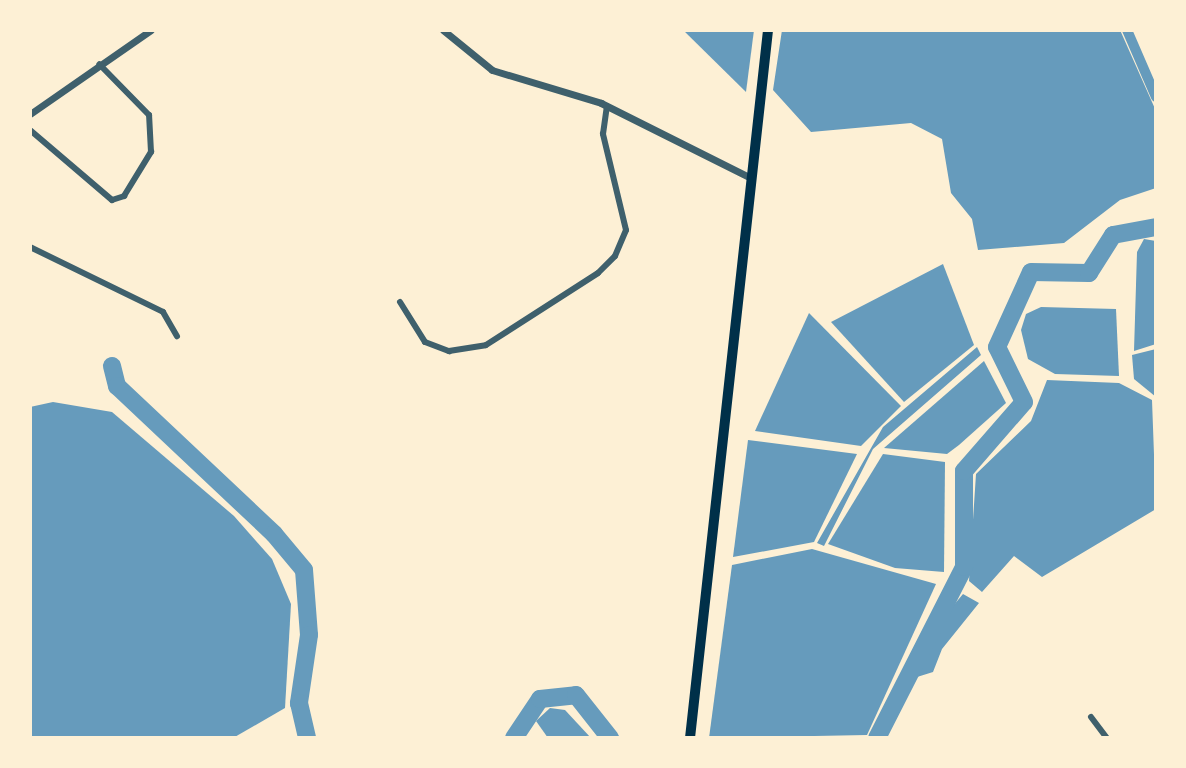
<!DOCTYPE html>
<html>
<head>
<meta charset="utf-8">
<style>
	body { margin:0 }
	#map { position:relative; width:1186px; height:768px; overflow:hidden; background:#fdf0d5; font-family:"Golos Text",sans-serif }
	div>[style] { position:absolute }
	.water>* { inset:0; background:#669bbc }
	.canal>* { height:10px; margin:-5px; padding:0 5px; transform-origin:5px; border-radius:5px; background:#669bbc }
	.river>* { height:18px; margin:-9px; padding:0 9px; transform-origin:9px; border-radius:9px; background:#669bbc }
	.minor>* { height:6px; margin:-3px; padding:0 3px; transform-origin:3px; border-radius:3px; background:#3f606c }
	.tertiary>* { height:7px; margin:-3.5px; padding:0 3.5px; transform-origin:3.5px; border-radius:3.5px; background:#3f606c }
	.primary>* { height:10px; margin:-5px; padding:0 5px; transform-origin:5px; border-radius:5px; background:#003049 }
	span { translate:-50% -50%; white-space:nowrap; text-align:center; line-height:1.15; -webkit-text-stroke:7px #fdf0d5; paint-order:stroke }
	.frame { position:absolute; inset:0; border:32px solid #fdf0d5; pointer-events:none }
</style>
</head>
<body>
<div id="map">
	<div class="water">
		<div style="clip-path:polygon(683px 30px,754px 30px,746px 92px)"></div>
		<div style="clip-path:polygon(782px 30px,1120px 30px,1156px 111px,1156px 188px,1120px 200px,1064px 243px,978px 250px,972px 219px,951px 193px,942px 139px,911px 123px,811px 132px,773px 90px)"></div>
		<div style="clip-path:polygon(1144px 239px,1156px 241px,1156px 344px,1134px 351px,1137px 252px)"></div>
		<div style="clip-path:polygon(943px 264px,974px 345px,904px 402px,831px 322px)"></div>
		<div style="clip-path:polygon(1041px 307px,1116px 309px,1119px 376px,1055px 374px,1028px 359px,1021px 330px,1026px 314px)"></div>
		<div style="clip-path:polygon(809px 313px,901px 406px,861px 446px,755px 431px)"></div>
		<div style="clip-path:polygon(977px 347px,981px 355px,873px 449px,824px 546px,817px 543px,883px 427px)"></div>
		<div style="clip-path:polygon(1156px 349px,1156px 397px,1134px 379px,1132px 355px)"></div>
		<div style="clip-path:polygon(984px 361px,1006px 403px,959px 445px,947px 454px,884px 448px)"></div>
		<div style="clip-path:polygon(1047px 380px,1119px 383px,1152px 400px,1156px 509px,1042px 577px,1014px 556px,982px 592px,969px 581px,976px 474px,1031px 421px)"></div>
		<div style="clip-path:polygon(53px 402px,112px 412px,234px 516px,272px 559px,291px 604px,285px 708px,233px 738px,30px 738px,30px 407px)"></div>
		<div style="clip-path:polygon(748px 440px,857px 454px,814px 542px,733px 557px)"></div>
		<div style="clip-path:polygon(883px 454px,945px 462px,944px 572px,895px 568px,828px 544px)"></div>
		<div style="clip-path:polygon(812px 549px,936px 584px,867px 735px,709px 738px,732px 565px)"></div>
		<div style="clip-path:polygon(963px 594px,979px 603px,942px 649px,933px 672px,917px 677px,948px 612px)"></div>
		<div style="clip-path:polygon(550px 708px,565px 710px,591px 738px,548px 738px,536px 721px)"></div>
	</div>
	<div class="canal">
		<div style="left:1127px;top:30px;width:73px;rotate:66.6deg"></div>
	</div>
	<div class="river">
		<div style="left:112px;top:366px;width:21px;rotate:76deg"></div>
		<div style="left:117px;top:386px;width:216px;rotate:43.3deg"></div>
		<div style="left:274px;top:534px;width:47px;rotate:50.2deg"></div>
		<div style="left:304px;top:570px;width:65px;rotate:85.6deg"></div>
		<div style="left:309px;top:635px;width:69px;rotate:98.4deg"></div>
		<div style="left:299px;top:703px;width:36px;rotate:77deg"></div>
		<div style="left:514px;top:738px;width:47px;rotate:-56.3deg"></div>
		<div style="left:540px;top:699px;width:36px;rotate:-6deg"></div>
		<div style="left:576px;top:695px;width:55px;rotate:51.7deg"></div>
		<div style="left:877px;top:738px;width:192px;rotate:-63deg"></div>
		<div style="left:964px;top:567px;width:96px;rotate:-90deg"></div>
		<div style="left:964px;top:471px;width:91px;rotate:-49deg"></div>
		<div style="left:1024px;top:402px;width:61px;rotate:-116.1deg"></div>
		<div style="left:997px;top:347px;width:82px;rotate:-65.6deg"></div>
		<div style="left:1031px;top:272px;width:58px;rotate:1deg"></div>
		<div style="left:1089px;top:273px;width:45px;rotate:-57.7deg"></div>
		<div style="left:1113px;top:235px;width:44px;rotate:-10.5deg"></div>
	</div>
	<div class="minor">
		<div style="left:30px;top:130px;width:108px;rotate:40.5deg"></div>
		<div style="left:112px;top:200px;width:13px;rotate:-18deg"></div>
		<div style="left:124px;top:196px;width:52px;rotate:-58.5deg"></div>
		<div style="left:151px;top:152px;width:37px;rotate:-93deg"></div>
		<div style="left:149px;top:115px;width:71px;rotate:-134.4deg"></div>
		<div style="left:30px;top:247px;width:148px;rotate:26deg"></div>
		<div style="left:163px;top:312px;width:28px;rotate:60deg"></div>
		<div style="left:400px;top:302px;width:47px;rotate:58deg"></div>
		<div style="left:425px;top:342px;width:26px;rotate:21deg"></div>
		<div style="left:449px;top:351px;width:37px;rotate:-9deg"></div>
		<div style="left:486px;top:345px;width:133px;rotate:-32.7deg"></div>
		<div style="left:598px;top:273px;width:24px;rotate:-45deg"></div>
		<div style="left:615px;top:256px;width:28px;rotate:-67deg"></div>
		<div style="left:626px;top:230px;width:99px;rotate:-103.5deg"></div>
		<div style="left:603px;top:134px;width:28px;rotate:-82deg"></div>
		<div style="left:1091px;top:717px;width:26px;rotate:53deg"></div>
	</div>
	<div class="tertiary">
		<div style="left:443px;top:30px;width:63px;rotate:39.2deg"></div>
		<div style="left:492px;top:70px;width:114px;rotate:16.8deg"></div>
		<div style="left:601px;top:103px;width:168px;rotate:26.6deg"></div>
		<div style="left:30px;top:114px;width:147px;rotate:-34.8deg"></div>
	</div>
	<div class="primary">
		<div style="left:690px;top:738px;width:712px;rotate:-83.71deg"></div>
	</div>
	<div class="frame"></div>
</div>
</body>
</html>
